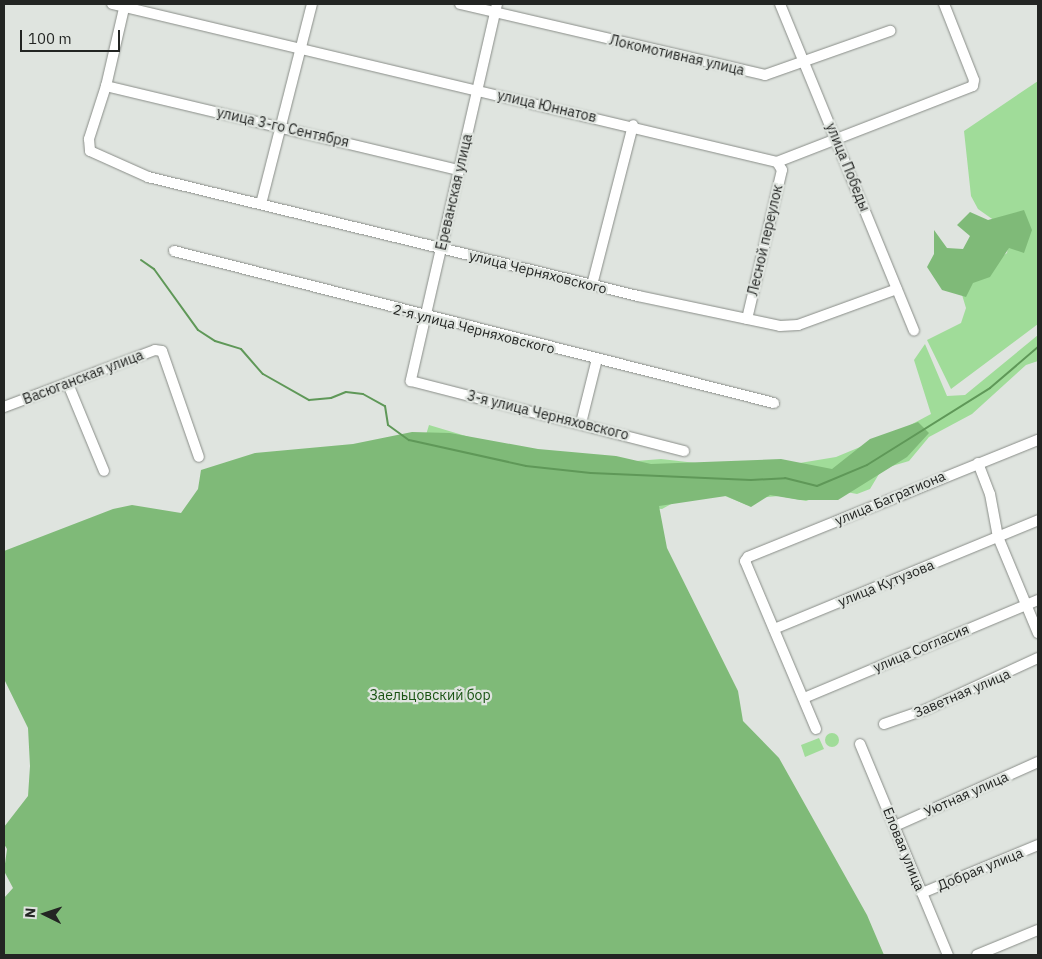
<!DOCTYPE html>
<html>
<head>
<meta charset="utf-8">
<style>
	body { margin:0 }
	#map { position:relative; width:1042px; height:959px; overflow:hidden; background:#dfe4df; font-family:"IBM Plex Sans",sans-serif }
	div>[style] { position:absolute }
	.green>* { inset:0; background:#a0dc99 }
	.round { border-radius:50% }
	.forest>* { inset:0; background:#7fba78 }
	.stream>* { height:2px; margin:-1px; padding:0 1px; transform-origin:1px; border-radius:1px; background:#5f9858 }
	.roads { filter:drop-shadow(0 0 1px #898d88) drop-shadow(0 0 1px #898d88) }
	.minor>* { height:10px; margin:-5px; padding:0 5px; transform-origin:5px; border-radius:5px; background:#fff }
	span { translate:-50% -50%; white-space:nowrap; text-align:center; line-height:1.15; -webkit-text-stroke:4.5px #dfe4df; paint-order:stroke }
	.street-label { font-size:14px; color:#232523 }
	.park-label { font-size:14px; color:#195313 }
	.frame { position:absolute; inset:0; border:5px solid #232523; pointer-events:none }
	.north { position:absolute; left:20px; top:889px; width:50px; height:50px; -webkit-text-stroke:4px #dfe4df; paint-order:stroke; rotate:274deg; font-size:14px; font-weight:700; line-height:20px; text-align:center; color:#232523 }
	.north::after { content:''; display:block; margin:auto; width:18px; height:22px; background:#232523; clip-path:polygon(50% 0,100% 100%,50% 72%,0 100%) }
	.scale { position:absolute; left:20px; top:30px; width:100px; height:22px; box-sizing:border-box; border:2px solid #232523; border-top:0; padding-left:6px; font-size:15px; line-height:18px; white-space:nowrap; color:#232523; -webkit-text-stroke:4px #dfe4df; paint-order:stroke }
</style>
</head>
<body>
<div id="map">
	<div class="green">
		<div style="clip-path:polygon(1038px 81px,1038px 324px,951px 389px,927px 340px,961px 323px,966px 308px,959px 285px,1007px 253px,1013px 215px,995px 221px,978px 209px,971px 196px,964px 131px)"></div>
		<div style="clip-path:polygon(1038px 335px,1038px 361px,1026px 365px,972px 414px,929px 437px,909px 461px,882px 469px,870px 489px,857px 494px,836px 490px,806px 501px,779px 496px,756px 498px,747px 505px,725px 496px,684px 497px,662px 509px,594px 504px,418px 461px,429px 425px,506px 448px,599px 464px,661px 459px,757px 470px,836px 457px,901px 430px,931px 414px,914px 360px,925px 344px,947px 396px,965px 395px)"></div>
		<div class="round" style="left:825px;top:733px;width:14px;height:14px"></div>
		<div style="clip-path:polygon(819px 738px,824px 749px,805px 757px,801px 745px)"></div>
	</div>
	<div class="forest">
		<div style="clip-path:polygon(1024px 210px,1032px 230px,1024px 253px,1009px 248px,990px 277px,973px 283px,966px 297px,942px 290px,927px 267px,934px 254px,934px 230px,947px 248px,963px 249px,970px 236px,957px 225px,970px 212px,988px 220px)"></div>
		<div style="clip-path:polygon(918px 422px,929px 433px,907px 457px,838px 500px,800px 500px,770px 495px,751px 507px,726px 496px,659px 506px,667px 548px,738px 691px,743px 721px,779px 758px,867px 915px,884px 955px,4px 955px,4px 898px,13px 888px,4px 871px,7px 849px,4px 844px,4px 827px,28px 796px,30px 766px,28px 728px,4px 679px,4px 551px,113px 509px,132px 505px,181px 513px,198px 489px,201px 470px,255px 453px,353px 444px,412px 432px,450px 433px,538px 449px,616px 456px,651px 464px,781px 459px,832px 469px,870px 439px)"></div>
	</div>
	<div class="stream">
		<div style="left:141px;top:260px;width:16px;rotate:35deg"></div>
		<div style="left:154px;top:269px;width:75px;rotate:54.2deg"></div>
		<div style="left:198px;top:330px;width:20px;rotate:33deg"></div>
		<div style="left:215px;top:341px;width:27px;rotate:17deg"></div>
		<div style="left:241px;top:349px;width:33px;rotate:49deg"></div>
		<div style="left:263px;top:374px;width:53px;rotate:29.5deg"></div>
		<div style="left:309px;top:400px;width:22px;rotate:-5deg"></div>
		<div style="left:331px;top:398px;width:16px;rotate:-22deg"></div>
		<div style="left:346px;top:392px;width:17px;rotate:7deg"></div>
		<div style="left:363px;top:394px;width:25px;rotate:29deg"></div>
		<div style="left:385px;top:406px;width:19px;rotate:81deg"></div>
		<div style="left:388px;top:425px;width:26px;rotate:36deg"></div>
		<div style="left:409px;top:440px;width:120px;rotate:12.5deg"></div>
		<div style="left:526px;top:466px;width:65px;rotate:6.1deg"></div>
		<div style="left:591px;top:473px;width:160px;rotate:2.5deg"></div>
		<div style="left:751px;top:480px;width:34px;rotate:-3deg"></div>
		<div style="left:785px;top:478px;width:33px;rotate:14deg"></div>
		<div style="left:817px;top:486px;width:54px;rotate:-22.8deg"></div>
		<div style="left:867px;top:465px;width:145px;rotate:-32deg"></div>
		<div style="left:990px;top:388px;width:63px;rotate:-40.5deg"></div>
	</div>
	<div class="roads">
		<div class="minor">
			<div style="left:112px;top:4px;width:684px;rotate:13.37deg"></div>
			<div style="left:777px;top:162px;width:210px;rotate:-21.2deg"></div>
			<div style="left:973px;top:86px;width:6px;rotate:-81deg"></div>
			<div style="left:974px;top:80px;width:82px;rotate:-111.5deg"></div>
			<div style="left:125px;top:4px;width:84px;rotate:103deg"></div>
			<div style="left:106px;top:86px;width:56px;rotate:107.8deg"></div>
			<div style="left:89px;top:139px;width:12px;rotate:85deg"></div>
			<div style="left:90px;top:151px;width:64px;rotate:24.1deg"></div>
			<div style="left:148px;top:177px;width:504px;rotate:13.65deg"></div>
			<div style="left:638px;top:296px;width:145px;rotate:11.9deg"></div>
			<div style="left:780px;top:326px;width:18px;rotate:-3deg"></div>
			<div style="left:798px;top:325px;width:105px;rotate:-20deg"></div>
			<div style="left:460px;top:4px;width:313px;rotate:13.1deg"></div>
			<div style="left:765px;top:75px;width:133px;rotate:-19.4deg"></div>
			<div style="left:497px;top:4px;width:387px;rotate:102.9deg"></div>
			<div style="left:411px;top:381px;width:282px;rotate:14.4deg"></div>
			<div style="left:780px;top:4px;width:353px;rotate:67.7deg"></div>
			<div style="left:106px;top:86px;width:363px;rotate:13.4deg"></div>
			<div style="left:261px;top:204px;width:206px;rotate:-75.7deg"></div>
			<div style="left:174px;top:251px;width:619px;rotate:14.22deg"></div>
			<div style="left:592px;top:285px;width:165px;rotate:-75.6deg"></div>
			<div style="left:747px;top:319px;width:153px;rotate:-76.8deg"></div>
			<div style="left:782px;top:170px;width:9px;rotate:-122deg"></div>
			<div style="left:68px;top:384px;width:94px;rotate:67.5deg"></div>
			<div style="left:4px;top:407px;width:161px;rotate:-20.7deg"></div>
			<div style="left:155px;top:350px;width:7px;rotate:8deg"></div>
			<div style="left:162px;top:351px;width:112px;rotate:70.8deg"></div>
			<div style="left:581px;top:423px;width:66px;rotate:-76deg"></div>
			<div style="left:978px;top:463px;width:33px;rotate:69deg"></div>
			<div style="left:990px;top:494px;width:44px;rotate:79.5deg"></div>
			<div style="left:998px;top:537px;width:104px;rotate:67.4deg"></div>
			<div style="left:774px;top:629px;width:286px;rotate:-22.4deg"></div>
			<div style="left:804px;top:698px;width:254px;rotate:-22.7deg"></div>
			<div style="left:884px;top:724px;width:46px;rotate:-19.2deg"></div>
			<div style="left:927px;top:709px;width:122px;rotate:-24.7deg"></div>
			<div style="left:816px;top:729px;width:182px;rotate:-112.9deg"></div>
			<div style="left:745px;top:561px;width:5px;rotate:-53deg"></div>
			<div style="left:748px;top:557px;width:313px;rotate:-22deg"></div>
			<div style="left:860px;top:744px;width:229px;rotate:67.4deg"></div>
			<div style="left:895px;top:826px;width:157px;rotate:-24.1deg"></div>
			<div style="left:922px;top:893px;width:126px;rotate:-22.5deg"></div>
			<div style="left:977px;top:955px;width:66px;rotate:-22.3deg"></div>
		</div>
	</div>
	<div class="street-label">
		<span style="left:677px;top:55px;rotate:13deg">Локомотивная улица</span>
		<span style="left:547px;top:106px;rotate:13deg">улица Юннатов</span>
		<span style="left:283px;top:127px;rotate:13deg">улица 3-го Сентября</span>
		<span style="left:848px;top:167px;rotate:68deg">улица Победы</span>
		<span style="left:454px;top:192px;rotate:-77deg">Ереванская улица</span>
		<span style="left:765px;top:240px;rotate:-77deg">Лесной переулок</span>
		<span style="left:538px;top:272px;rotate:14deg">улица Черняховского</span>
		<span style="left:474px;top:329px;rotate:14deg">2-я улица Черняховского</span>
		<span style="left:83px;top:377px;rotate:-21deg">Васюганская улица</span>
		<span style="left:548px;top:415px;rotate:14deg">3-я улица Черняховского</span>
		<span style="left:890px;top:498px;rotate:-23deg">улица Багратиона</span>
		<span style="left:886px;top:583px;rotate:-22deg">улица Кутузова</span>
		<span style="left:921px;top:648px;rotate:-23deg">улица Согласия</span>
		<span style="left:962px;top:693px;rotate:-23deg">Заветная улица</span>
		<span style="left:966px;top:794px;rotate:-24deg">Уютная улица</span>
		<span style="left:904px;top:849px;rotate:68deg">Еловая улица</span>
		<span style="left:980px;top:869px;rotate:-22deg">Добрая улица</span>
	</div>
	<div class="park-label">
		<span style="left:430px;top:695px">Заельцовский бор</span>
	</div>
	<div class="frame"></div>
	<div class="north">N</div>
	<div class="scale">100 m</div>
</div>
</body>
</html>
